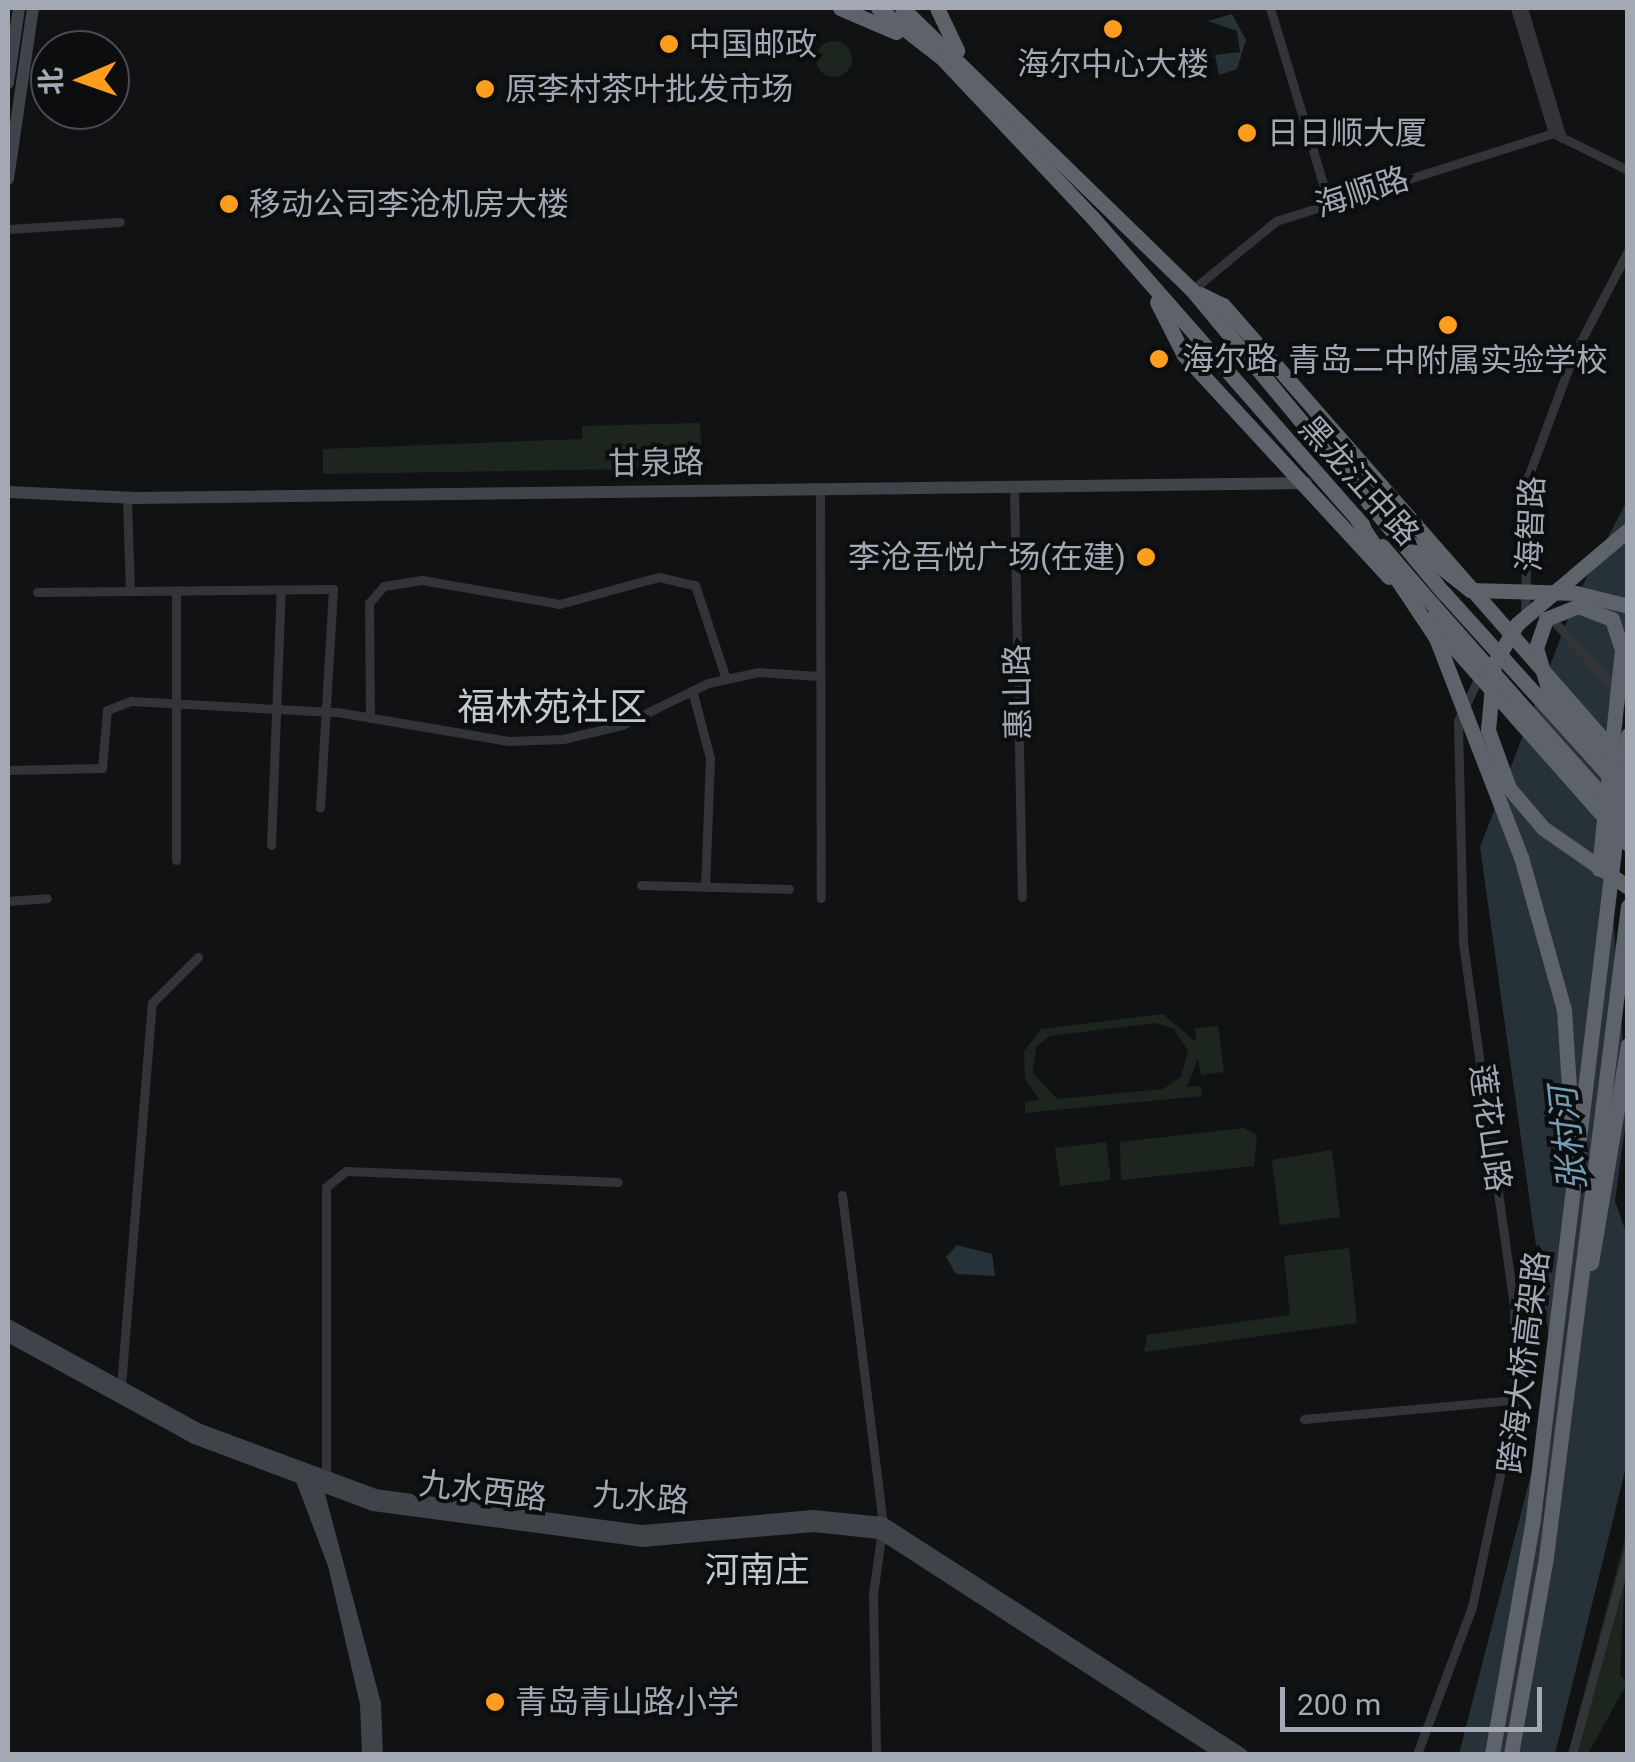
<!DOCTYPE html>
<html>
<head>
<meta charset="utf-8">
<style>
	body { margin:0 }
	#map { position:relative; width:1635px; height:1762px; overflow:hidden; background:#111213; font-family:Roboto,"Noto Sans SC",sans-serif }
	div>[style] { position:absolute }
	.green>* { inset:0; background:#1d261e }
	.round { border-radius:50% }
	.water>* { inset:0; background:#273238 }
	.street>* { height:9px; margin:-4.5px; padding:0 4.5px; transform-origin:4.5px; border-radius:4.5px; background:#323438 }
	.secondary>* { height:12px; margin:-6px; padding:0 6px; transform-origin:6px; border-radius:6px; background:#404349 }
	.highway>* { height:15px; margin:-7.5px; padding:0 7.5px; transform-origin:7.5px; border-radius:7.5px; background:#5e626a }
	.highway-bridge>* { height:15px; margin:-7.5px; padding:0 7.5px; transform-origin:7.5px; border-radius:7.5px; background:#5e626a }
	.dots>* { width:28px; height:28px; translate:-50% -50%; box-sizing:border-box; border:5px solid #0c0d0e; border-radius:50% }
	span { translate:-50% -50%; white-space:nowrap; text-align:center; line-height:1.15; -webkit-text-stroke:8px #0c0d0e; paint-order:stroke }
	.poi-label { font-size:32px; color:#a2a9b5 }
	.left { translate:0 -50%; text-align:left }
	.right { translate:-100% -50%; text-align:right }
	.street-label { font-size:32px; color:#a2a9b5 }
	.water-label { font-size:35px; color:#759cb3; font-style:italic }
	.neighbourhood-label { font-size:35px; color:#c3c8d1 }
	.quarter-label { font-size:38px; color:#c3c8d1 }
	.frame { position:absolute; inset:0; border:10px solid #a2a9b5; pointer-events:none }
	.north { position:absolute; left:30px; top:30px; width:100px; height:100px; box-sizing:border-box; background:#0c0d0e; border:2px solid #484b51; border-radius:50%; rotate:268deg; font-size:28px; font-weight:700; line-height:40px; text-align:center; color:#a2a9b5 }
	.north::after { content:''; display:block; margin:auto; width:35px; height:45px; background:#ff9e1e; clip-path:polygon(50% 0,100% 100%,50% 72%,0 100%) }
	.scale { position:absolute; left:1280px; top:1687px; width:262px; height:45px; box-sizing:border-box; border:5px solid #a2a9b5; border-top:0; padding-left:12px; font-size:30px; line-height:35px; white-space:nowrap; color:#a2a9b5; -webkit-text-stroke:8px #0c0d0e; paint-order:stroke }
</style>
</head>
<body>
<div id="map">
	<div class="green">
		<div class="round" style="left:816px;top:41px;width:36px;height:36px"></div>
		<div style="clip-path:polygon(700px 423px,703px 468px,323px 474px,323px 449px,582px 439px,582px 426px)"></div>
		<div style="clip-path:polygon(evenodd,1163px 1014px,1196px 1042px,1195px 1028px,1218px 1026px,1224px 1072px,1201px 1075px,1198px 1058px,1187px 1087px,1201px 1086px,1202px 1096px,1025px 1113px,1025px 1102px,1040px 1100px,1025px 1079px,1024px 1051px,1041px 1029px,1163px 1014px,1155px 1023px,1174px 1029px,1188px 1051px,1181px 1077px,1163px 1089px,1057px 1099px,1033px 1073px,1036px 1047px,1049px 1036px,1155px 1023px)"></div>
		<div style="clip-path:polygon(1244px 1128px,1257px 1135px,1254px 1166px,1121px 1180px,1120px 1142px)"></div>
		<div style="clip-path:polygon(1106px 1142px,1111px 1180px,1060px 1186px,1055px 1148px)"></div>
		<div style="clip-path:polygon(1332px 1150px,1340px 1217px,1280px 1225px,1272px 1160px)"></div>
		<div style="clip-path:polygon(1349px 1248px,1357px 1323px,1144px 1352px,1147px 1335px,1290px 1315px,1284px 1256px)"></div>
		<div style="clip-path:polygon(1627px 1530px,1620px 1675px,1627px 1683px,1588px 1754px,1568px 1754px)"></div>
	</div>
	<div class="water">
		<div style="clip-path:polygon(1232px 14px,1246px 40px,1237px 69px,1219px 75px,1215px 55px,1240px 52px,1237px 31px,1208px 21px)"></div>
		<div style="clip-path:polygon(1627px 501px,1627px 643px,1607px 840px,1628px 1106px,1615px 1201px,1628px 1238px,1627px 1463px,1555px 1754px,1459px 1754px,1555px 1381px,1480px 847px,1576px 598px)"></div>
		<div style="clip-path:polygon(957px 1245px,992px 1254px,995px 1276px,956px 1274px,946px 1257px)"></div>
	</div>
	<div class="street">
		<div style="left:1270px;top:8px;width:201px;rotate:73.2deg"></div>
		<div style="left:1515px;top:8px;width:131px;rotate:73.1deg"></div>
		<div style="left:1553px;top:133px;width:84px;rotate:26.3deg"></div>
		<div style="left:1523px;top:8px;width:136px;rotate:73.3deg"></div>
		<div style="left:8px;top:229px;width:112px;rotate:-3.6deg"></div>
		<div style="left:1192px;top:290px;width:109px;rotate:-39.4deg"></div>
		<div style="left:1276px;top:221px;width:291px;rotate:-17.6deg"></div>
		<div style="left:1014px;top:487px;width:410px;rotate:88.9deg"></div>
		<div style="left:820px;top:488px;width:410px;rotate:89.9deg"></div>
		<div style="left:127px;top:498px;width:93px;rotate:88.2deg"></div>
		<div style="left:37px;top:592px;width:296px;rotate:-0.6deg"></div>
		<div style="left:333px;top:589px;width:219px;rotate:93.4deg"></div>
		<div style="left:1548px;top:615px;width:118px;rotate:47.4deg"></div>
		<div style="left:1525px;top:616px;width:139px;rotate:-88.8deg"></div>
		<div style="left:1528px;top:477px;width:129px;rotate:-69.6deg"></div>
		<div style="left:1573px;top:356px;width:119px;rotate:-62.4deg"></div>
		<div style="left:692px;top:690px;width:70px;rotate:75.2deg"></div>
		<div style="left:710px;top:758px;width:129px;rotate:92.2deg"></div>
		<div style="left:370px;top:718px;width:115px;rotate:-90.5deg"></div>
		<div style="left:369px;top:603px;width:23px;rotate:-49deg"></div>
		<div style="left:384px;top:586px;width:38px;rotate:-9deg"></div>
		<div style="left:422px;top:580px;width:139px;rotate:9.9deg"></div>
		<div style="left:559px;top:604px;width:104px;rotate:-15.1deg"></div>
		<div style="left:659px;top:577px;width:37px;rotate:13deg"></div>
		<div style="left:695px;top:585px;width:99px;rotate:71.7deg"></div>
		<div style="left:8px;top:770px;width:94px;rotate:-1.2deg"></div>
		<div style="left:102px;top:768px;width:58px;rotate:-85.1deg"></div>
		<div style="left:107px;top:710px;width:26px;rotate:-21deg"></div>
		<div style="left:131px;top:701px;width:206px;rotate:3.1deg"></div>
		<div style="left:337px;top:712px;width:174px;rotate:9.6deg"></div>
		<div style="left:509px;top:741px;width:54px;rotate:-2.1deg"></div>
		<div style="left:563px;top:739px;width:61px;rotate:-13.3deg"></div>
		<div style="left:622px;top:725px;width:96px;rotate:-26deg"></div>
		<div style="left:708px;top:683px;width:52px;rotate:-12.2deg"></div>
		<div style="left:759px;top:672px;width:60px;rotate:3.8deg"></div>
		<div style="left:271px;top:845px;width:256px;rotate:-87.8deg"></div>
		<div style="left:176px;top:860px;width:270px;rotate:-90deg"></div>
		<div style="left:641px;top:885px;width:148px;rotate:1.5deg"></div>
		<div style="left:8px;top:901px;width:39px;rotate:-4deg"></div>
		<div style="left:842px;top:1195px;width:331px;rotate:82.9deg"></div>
		<div style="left:883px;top:1523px;width:72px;rotate:98deg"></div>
		<div style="left:873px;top:1594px;width:160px;rotate:88.9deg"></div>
		<div style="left:121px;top:1386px;width:384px;rotate:-85.4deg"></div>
		<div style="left:152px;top:1003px;width:65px;rotate:-45deg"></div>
		<div style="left:1304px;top:1419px;width:211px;rotate:-5.2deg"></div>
		<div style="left:326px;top:1477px;width:290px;rotate:-90deg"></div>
		<div style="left:326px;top:1187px;width:26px;rotate:-39deg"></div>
		<div style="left:346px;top:1171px;width:272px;rotate:2.3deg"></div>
		<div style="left:1417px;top:1754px;width:157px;rotate:-69.5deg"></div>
		<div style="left:1472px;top:1607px;width:202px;rotate:-78deg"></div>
		<div style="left:1514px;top:1409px;width:103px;rotate:-90deg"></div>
		<div style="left:1514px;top:1306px;width:368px;rotate:-98deg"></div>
		<div style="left:1463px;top:942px;width:221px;rotate:-91.3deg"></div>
		<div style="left:1458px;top:721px;width:51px;rotate:-64.4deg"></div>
		<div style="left:1572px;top:1754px;width:211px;rotate:-74.6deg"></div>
	</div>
	<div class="secondary">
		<div style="left:8px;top:83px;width:76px;rotate:-81.7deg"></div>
		<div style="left:8px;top:179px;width:173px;rotate:-81.7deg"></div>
		<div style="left:8px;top:492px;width:128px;rotate:2.7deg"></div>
		<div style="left:136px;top:498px;width:1170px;rotate:-0.73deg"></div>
		<div style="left:8px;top:1325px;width:217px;rotate:28.7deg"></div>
		<div style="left:198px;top:1429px;width:189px;rotate:20.4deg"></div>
		<div style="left:375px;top:1495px;width:270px;rotate:7.7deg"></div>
		<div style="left:643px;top:1531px;width:171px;rotate:-5deg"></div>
		<div style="left:813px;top:1516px;width:70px;rotate:5.7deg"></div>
		<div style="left:883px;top:1523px;width:427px;rotate:32.8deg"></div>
		<div style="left:8px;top:1336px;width:212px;rotate:28.7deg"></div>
		<div style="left:194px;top:1438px;width:191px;rotate:20.5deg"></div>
		<div style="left:373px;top:1505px;width:271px;rotate:7.6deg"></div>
		<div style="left:642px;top:1541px;width:173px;rotate:-5deg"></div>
		<div style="left:814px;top:1526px;width:66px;rotate:6.1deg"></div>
		<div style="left:880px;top:1533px;width:407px;rotate:32.9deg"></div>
		<div style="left:300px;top:1475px;width:96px;rotate:69.3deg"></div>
		<div style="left:334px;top:1565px;width:143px;rotate:77deg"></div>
		<div style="left:366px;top:1704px;width:50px;rotate:87.7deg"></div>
		<div style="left:314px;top:1476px;width:235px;rotate:75deg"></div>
		<div style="left:375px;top:1703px;width:51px;rotate:87.8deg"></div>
	</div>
	<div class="highway">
		<div style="left:840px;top:8px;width:61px;rotate:23.2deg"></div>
		<div style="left:878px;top:8px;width:83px;rotate:38.1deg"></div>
		<div style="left:943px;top:59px;width:217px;rotate:46.7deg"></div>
		<div style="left:1092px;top:217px;width:410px;rotate:48.7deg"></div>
		<div style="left:902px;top:8px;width:405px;rotate:44.2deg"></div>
		<div style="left:1192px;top:290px;width:394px;rotate:50.3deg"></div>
		<div style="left:937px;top:8px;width:47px;rotate:64.5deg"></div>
		<div style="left:1200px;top:294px;width:25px;rotate:26deg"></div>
		<div style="left:1223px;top:305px;width:595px;rotate:48.81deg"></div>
		<div style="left:1157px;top:302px;width:59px;rotate:63deg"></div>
		<div style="left:1184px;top:355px;width:302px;rotate:47.3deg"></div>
		<div style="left:1382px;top:546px;width:78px;rotate:49.2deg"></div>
		<div style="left:1429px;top:619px;width:300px;rotate:48.5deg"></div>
		<div style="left:1579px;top:726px;width:53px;rotate:54.2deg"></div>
		<div style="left:1509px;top:788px;width:52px;rotate:49.6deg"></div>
		<div style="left:1543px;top:828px;width:103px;rotate:34.8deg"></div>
		<div style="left:1521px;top:857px;width:159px;rotate:74.3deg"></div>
		<div style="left:1564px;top:1010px;width:141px;rotate:86.3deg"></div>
		<div style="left:1591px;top:1263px;width:221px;rotate:-80.4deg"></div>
		<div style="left:1492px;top:1754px;width:240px;rotate:-80.1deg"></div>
		<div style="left:1511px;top:1754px;width:200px;rotate:-79.9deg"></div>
		<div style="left:1546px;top:1557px;width:656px;rotate:-82.82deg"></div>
	</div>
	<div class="highway-bridge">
		<div style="left:1355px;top:516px;width:146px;rotate:56.4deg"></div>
		<div style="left:1436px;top:638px;width:235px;rotate:68.8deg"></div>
		<div style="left:1385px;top:523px;width:108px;rotate:38.2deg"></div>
		<div style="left:1470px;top:590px;width:106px;rotate:1.6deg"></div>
		<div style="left:1576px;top:593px;width:54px;rotate:14deg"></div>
		<div style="left:1444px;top:593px;width:251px;rotate:47.9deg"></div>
		<div style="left:1433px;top:605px;width:294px;rotate:48.4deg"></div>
		<div style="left:1579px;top:726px;width:49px;rotate:-129.2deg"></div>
		<div style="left:1548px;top:688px;width:42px;rotate:-106.7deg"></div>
		<div style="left:1536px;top:648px;width:31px;rotate:-71deg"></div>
		<div style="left:1546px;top:619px;width:35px;rotate:-22deg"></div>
		<div style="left:1578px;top:606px;width:36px;rotate:21deg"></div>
		<div style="left:1612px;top:619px;width:32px;rotate:72deg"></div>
		<div style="left:1622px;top:649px;width:221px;rotate:96deg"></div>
		<div style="left:1509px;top:788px;width:62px;rotate:-109.9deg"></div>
		<div style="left:1488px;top:730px;width:66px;rotate:-84.8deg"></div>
		<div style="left:1494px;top:664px;width:46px;rotate:-60.1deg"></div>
		<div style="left:1517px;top:624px;width:145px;rotate:-40.3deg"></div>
		<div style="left:1533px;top:1518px;width:789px;rotate:-83.08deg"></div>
	</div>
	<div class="dots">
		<div style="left:1113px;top:29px;background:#ff9e1e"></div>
		<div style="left:669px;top:44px;background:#ff9e1e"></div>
		<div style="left:485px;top:89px;background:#ff9e1e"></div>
		<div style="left:1247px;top:133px;background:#ff9e1e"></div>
		<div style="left:229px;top:204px;background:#ff9e1e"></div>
		<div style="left:1448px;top:325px;background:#ff9e1e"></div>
		<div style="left:1159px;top:359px;background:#ff9e1e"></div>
		<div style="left:1146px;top:557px;background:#ff9e1e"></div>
		<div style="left:495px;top:1702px;background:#ff9e1e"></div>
	</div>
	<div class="poi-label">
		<span class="left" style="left:689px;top:44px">中国邮政</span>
		<span style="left:1113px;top:64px">海尔中心大楼</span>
		<span class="left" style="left:505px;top:89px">原李村茶叶批发市场</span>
		<span class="left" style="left:1267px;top:133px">日日顺大厦</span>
		<span class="left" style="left:249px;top:204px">移动公司李沧机房大楼</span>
		<span class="left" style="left:1182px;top:359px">海尔路</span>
		<span style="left:1448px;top:360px">青岛二中附属实验学校</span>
		<span class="right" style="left:1126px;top:557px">李沧吾悦广场(在建)</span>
		<span class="left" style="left:515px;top:1702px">青岛青山路小学</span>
	</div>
	<div class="street-label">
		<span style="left:1362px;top:192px;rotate:-18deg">海顺路</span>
		<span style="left:656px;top:463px;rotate:-1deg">甘泉路</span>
		<span style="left:1359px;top:481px;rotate:48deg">黑龙江中路</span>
		<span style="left:1531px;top:524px;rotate:-88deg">海智路</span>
		<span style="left:1018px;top:692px;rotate:-91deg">惠山路</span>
		<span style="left:1490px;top:1128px;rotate:82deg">莲花山路</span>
		<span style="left:1524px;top:1362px;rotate:-83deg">跨海大桥高架路</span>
		<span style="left:483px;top:1491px;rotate:7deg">九水西路</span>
		<span style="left:641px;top:1498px;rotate:4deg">九水路</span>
	</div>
	<div class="water-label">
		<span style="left:1569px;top:1139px;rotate:-96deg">张村河</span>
	</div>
	<div class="neighbourhood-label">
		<span style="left:757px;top:1571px">河南庄</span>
	</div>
	<div class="quarter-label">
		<span style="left:552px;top:708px">福林苑社区</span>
	</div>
	<div class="frame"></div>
	<div class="north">北</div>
	<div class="scale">200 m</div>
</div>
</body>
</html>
